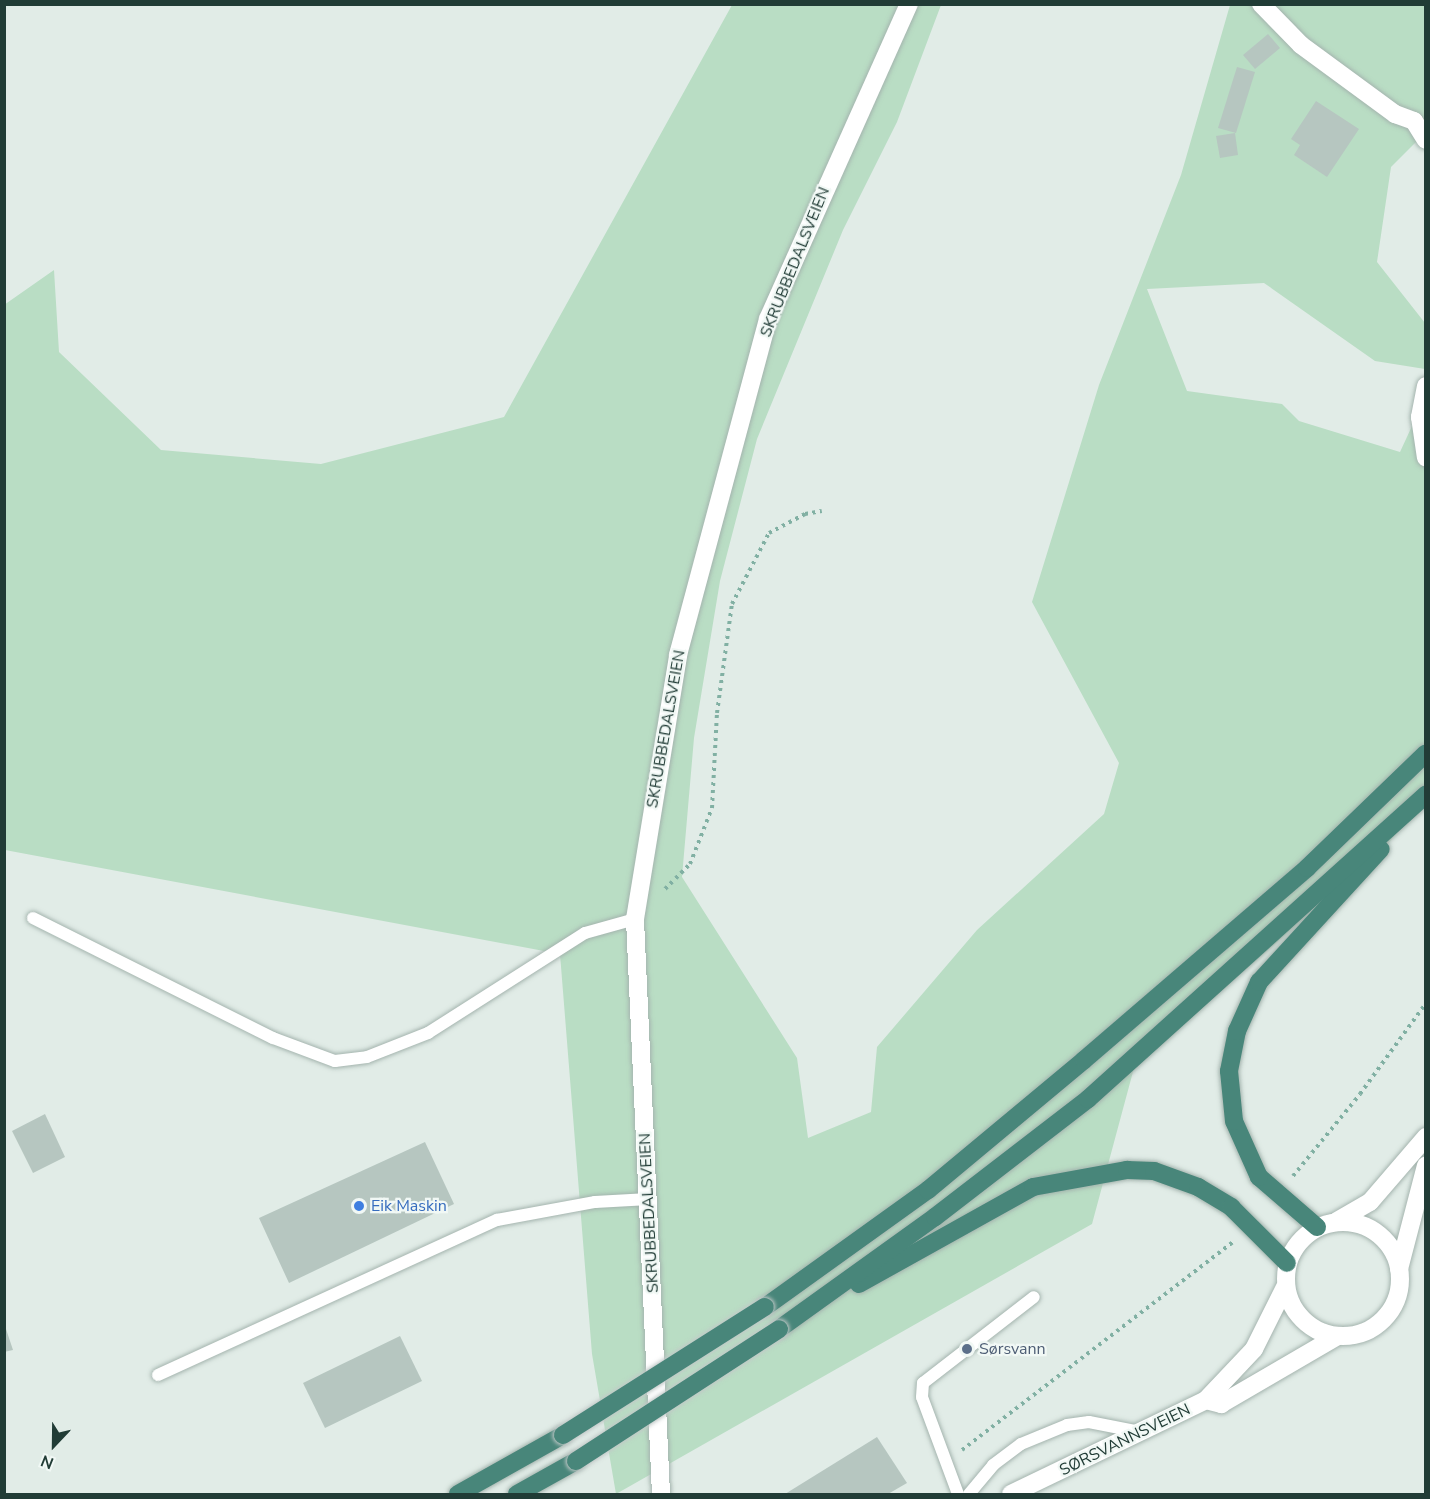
<!DOCTYPE html>
<html>
<head>
<meta charset="utf-8">
<style>
	body { margin:0 }
	#map { position:relative; width:1430px; height:1499px; overflow:hidden; background:#e1ece7; font-family:"Nunito Sans",sans-serif }
	div>[style] { position:absolute }
	.green>* { inset:0; background:#b9ddc4 }
	.building>* { inset:0; background:#b6c6c0 }
	.path>* { height:4px; margin-top:-2px; transform-origin:0; background:repeating-linear-gradient(90deg,#81b0a3 0 3px,transparent 0 7.5px) }
	.roads { filter:drop-shadow(0 0 2px #a4b4ae) drop-shadow(0 0 2px #a4b4ae) }
	.service>* { height:12px; margin:-6px; padding:0 6px; transform-origin:6px; border-radius:6px; background:#fff }
	.minor>* { height:18px; margin:-9px; padding:0 9px; transform-origin:9px; border-radius:9px; background:#fff }
	.secondary>* { height:18px; margin:-9px; padding:0 9px; transform-origin:9px; border-radius:9px; background:#fff }
	.secondary>.ring { margin:-9px; padding:0; box-sizing:content-box; background:none; border:18px solid #fff; border-radius:50% }
	.trunk>* { height:18px; margin:-9px; padding:0 9px; transform-origin:9px; border-radius:9px; background:#48867a }
	.bridges { filter:drop-shadow(0 0 2px #c1c8c7) drop-shadow(0 0 2px #c1c8c7) }
	.trunk-bridge>* { height:18px; margin:-9px; padding:0 9px; transform-origin:9px; border-radius:9px; background:#48867a }
	.dots>* { width:16px; height:16px; translate:-50% -50%; box-sizing:border-box; border:3px solid #f1f8f5; border-radius:50% }
	span { translate:-50% -50%; white-space:nowrap; text-align:center; line-height:1.15; -webkit-text-stroke:4.5px #f1f8f5; paint-order:stroke }
	.street-label { font-size:16px; color:#213c36 }
	.shop-label { font-size:16px; color:#366cbe }
	.left { translate:0 -50%; text-align:left }
	.service-label { font-size:16px; color:#4e5e75 }
	.frame { position:absolute; inset:0; border:6px solid #213c36; pointer-events:none }
	.north { position:absolute; left:24px; top:1415px; width:60px; height:60px; -webkit-text-stroke:4px #f1f8f5; paint-order:stroke; rotate:202deg; font-size:16px; font-weight:700; line-height:24px; text-align:center; color:#213c36 }
	.north::after { content:''; display:block; margin:auto; width:21px; height:27px; background:#213c36; clip-path:polygon(50% 0,100% 100%,50% 72%,0 100%) }
</style>
</head>
<body>
<div id="map">
	<div class="green">
		<div style="clip-path:polygon(732px 5px,941px 5px,897px 122px,843px 230px,757px 439px,720px 581px,694px 738px,682px 877px,797px 1058px,808px 1138px,871px 1112px,877px 1047px,977px 930px,1104px 814px,1119px 763px,1032px 602px,1099px 385px,1181px 175px,1230px 5px,1425px 5px,1425px 133px,1391px 167px,1377px 262px,1425px 323px,1425px 369px,1375px 361px,1264px 283px,1147px 289px,1187px 391px,1282px 404px,1299px 421px,1400px 452px,1425px 398px,1425px 798px,1386px 846px,1134px 1068px,1092px 1224px,616px 1494px,592px 1354px,560px 954px,5px 850px,4px 305px,54px 270px,59px 352px,161px 450px,321px 464px,504px 417px)"></div>
	</div>
	<div class="building">
		<div style="clip-path:polygon(1268px 34px,1280px 48px,1255px 69px,1243px 55px)"></div>
		<div style="clip-path:polygon(1237px 67px,1255px 72px,1236px 133px,1218px 128px)"></div>
		<div style="clip-path:polygon(1316px 101px,1359px 129px,1327px 177px,1294px 155px,1300px 145px,1291px 139px)"></div>
		<div style="clip-path:polygon(1235px 133px,1238px 155px,1220px 158px,1216px 136px)"></div>
		<div style="clip-path:polygon(45px 1114px,65px 1157px,33px 1173px,12px 1131px)"></div>
		<div style="clip-path:polygon(425px 1142px,454px 1204px,289px 1283px,259px 1218px)"></div>
		<div style="clip-path:polygon(4px 1323px,13px 1350px,4px 1352px)"></div>
		<div style="clip-path:polygon(400px 1336px,422px 1381px,325px 1428px,303px 1383px)"></div>
		<div style="clip-path:polygon(877px 1437px,907px 1483px,888px 1494px,785px 1494px)"></div>
	</div>
	<div class="path">
		<div style="left:665px;top:889px;width:35px;rotate:-45deg"></div>
		<div style="left:690px;top:864px;width:60px;rotate:-68.6deg"></div>
		<div style="left:712px;top:808px;width:95px;rotate:-87deg"></div>
		<div style="left:717px;top:713px;width:110px;rotate:-82.2deg"></div>
		<div style="left:732px;top:604px;width:80px;rotate:-62.5deg"></div>
		<div style="left:769px;top:533px;width:41px;rotate:-27.8deg"></div>
		<div style="left:805px;top:514px;width:17px;rotate:-10deg"></div>
		<div style="left:1293px;top:1176px;width:106px;rotate:-50.7deg"></div>
		<div style="left:1360px;top:1094px;width:112px;rotate:-54deg"></div>
		<div style="left:962px;top:1450px;width:343px;rotate:-37.5deg"></div>
	</div>
	<div class="roads">
		<div class="service">
			<div style="left:33px;top:918px;width:268px;rotate:26.6deg"></div>
			<div style="left:273px;top:1038px;width:66px;rotate:20.4deg"></div>
			<div style="left:335px;top:1061px;width:32px;rotate:-7deg"></div>
			<div style="left:367px;top:1057px;width:66px;rotate:-21.5deg"></div>
			<div style="left:428px;top:1033px;width:186px;rotate:-32.5deg"></div>
			<div style="left:585px;top:933px;width:52px;rotate:-15.6deg"></div>
			<div style="left:158px;top:1375px;width:373px;rotate:-24.6deg"></div>
			<div style="left:497px;top:1220px;width:100px;rotate:-10.4deg"></div>
			<div style="left:595px;top:1202px;width:54px;rotate:-3.2deg"></div>
			<div style="left:958px;top:1494px;width:103px;rotate:-110.4deg"></div>
			<div style="left:922px;top:1397px;width:14px;rotate:-86deg"></div>
			<div style="left:923px;top:1383px;width:140px;rotate:-37.8deg"></div>
			<div style="left:969px;top:1494px;width:38px;rotate:-50deg"></div>
			<div style="left:993px;top:1465px;width:35px;rotate:-37deg"></div>
			<div style="left:1021px;top:1444px;width:50px;rotate:-22.4deg"></div>
			<div style="left:1067px;top:1425px;width:22px;rotate:-8deg"></div>
			<div style="left:1089px;top:1422px;width:52px;rotate:11.1deg"></div>
		</div>
		<div class="minor">
			<div style="left:1261px;top:4px;width:57px;rotate:45.7deg"></div>
			<div style="left:1301px;top:45px;width:117px;rotate:36.3deg"></div>
			<div style="left:1395px;top:114px;width:20px;rotate:20deg"></div>
			<div style="left:1414px;top:121px;width:22px;rotate:58deg"></div>
			<div style="left:1426px;top:386px;width:32px;rotate:101deg"></div>
			<div style="left:1420px;top:417px;width:41px;rotate:81.7deg"></div>
			<div style="left:661px;top:1494px;width:576px;rotate:-92.59deg"></div>
			<div style="left:635px;top:919px;width:267px;rotate:-80.7deg"></div>
			<div style="left:678px;top:655px;width:348px;rotate:-75deg"></div>
			<div style="left:768px;top:319px;width:345px;rotate:-65.9deg"></div>
		</div>
		<div class="secondary">
			<div style="left:1337px;top:1221px;width:38px;rotate:-30deg"></div>
			<div style="left:1370px;top:1202px;width:86px;rotate:-49.3deg"></div>
			<div class="ring" style="left:1286px;top:1222px;width:96px;height:96px"></div>
			<div style="left:1399px;top:1269px;width:107px;rotate:-75.4deg"></div>
			<div style="left:1206px;top:1400px;width:16px;rotate:15deg"></div>
			<div style="left:1221px;top:1404px;width:135px;rotate:-30.2deg"></div>
			<div style="left:1011px;top:1494px;width:216px;rotate:-25.7deg"></div>
			<div style="left:1206px;top:1400px;width:70px;rotate:-46.7deg"></div>
			<div style="left:1254px;top:1349px;width:69px;rotate:-63.4deg"></div>
		</div>
		<div class="trunk">
			<div style="left:1317px;top:1227px;width:77px;rotate:-139.2deg"></div>
			<div style="left:1259px;top:1177px;width:61px;rotate:-114.1deg"></div>
			<div style="left:1234px;top:1121px;width:50px;rotate:-95.7deg"></div>
			<div style="left:1229px;top:1071px;width:41px;rotate:-78.7deg"></div>
			<div style="left:1237px;top:1031px;width:54px;rotate:-65.8deg"></div>
			<div style="left:1259px;top:982px;width:180px;rotate:-47.5deg"></div>
			<div style="left:859px;top:1284px;width:199px;rotate:-29.1deg"></div>
			<div style="left:1033px;top:1187px;width:96px;rotate:-10.3deg"></div>
			<div style="left:1127px;top:1170px;width:27px;rotate:2deg"></div>
			<div style="left:1154px;top:1171px;width:47px;rotate:20deg"></div>
			<div style="left:1198px;top:1187px;width:39px;rotate:31deg"></div>
			<div style="left:1231px;top:1207px;width:79px;rotate:45deg"></div>
			<div style="left:765px;top:1307px;width:201px;rotate:-35.7deg"></div>
			<div style="left:928px;top:1190px;width:203px;rotate:-39.8deg"></div>
			<div style="left:1084px;top:1060px;width:294px;rotate:-40.7deg"></div>
			<div style="left:1307px;top:868px;width:165px;rotate:-44deg"></div>
			<div style="left:779px;top:1329px;width:192px;rotate:-35.7deg"></div>
			<div style="left:935px;top:1217px;width:193px;rotate:-37.6deg"></div>
			<div style="left:1088px;top:1099px;width:455px;rotate:-42deg"></div>
			<div style="left:458px;top:1494px;width:120px;rotate:-29.3deg"></div>
			<div style="left:517px;top:1494px;width:68px;rotate:-29.2deg"></div>
		</div>
	</div>
	<div class="bridges">
		<div class="trunk-bridge">
			<div style="left:563px;top:1435px;width:239px;rotate:-32.4deg"></div>
			<div style="left:576px;top:1461px;width:242px;rotate:-33deg"></div>
		</div>
	</div>
	<div class="dots">
		<div style="left:359px;top:1206px;background:#3f7fe0"></div>
		<div style="left:967px;top:1349px;background:#5c6f8a"></div>
	</div>
	<div class="street-label">
		<span style="left:795px;top:262px;rotate:-68deg">SKRUBBEDALSVEIEN</span>
		<span style="left:666px;top:729px;rotate:-80deg">SKRUBBEDALSVEIEN</span>
		<span style="left:649px;top:1213px;rotate:-93deg">SKRUBBEDALSVEIEN</span>
		<span style="left:1125px;top:1440px;rotate:-26deg">SØRSVANNSVEIEN</span>
	</div>
	<div class="shop-label">
		<span class="left" style="left:371px;top:1206px">Eik Maskin</span>
	</div>
	<div class="service-label">
		<span class="left" style="left:979px;top:1349px">Sørsvann</span>
	</div>
	<div class="frame"></div>
	<div class="north">N</div>
</div>
</body>
</html>
